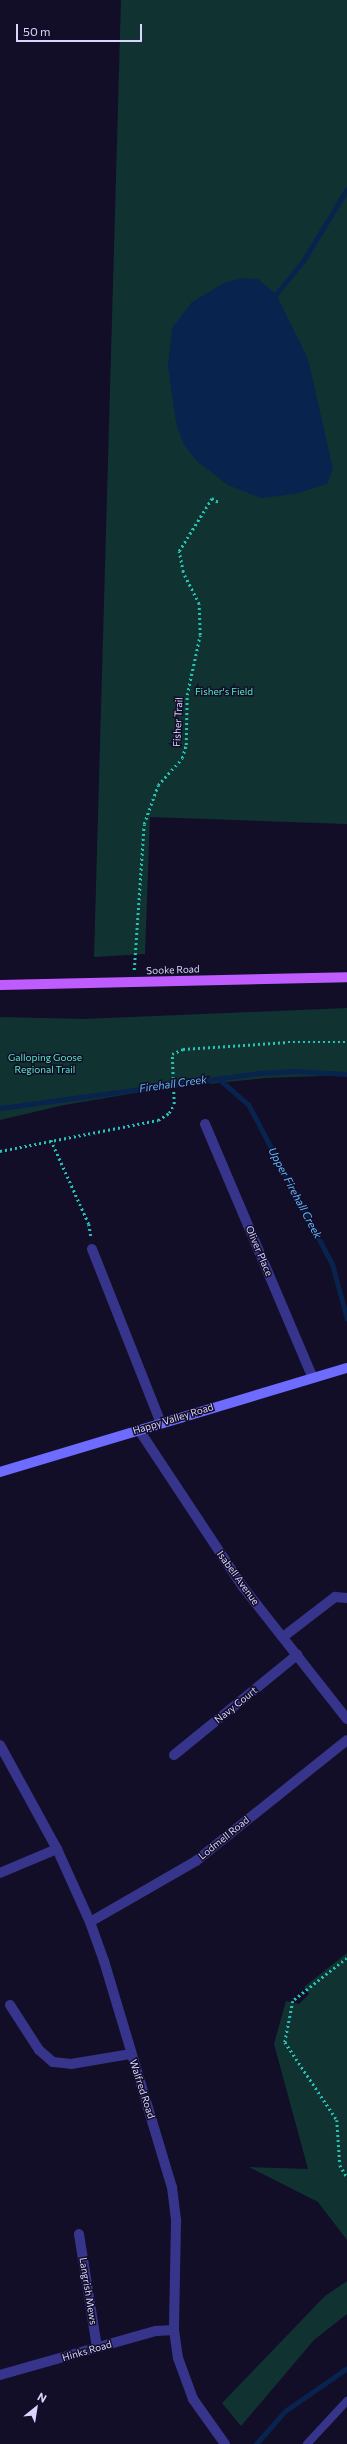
<!DOCTYPE html>
<html>
<head>
<meta charset="utf-8">
<style>
	body { margin:0 }
	#map { position:relative; width:347px; height:2444px; overflow:hidden; background:#120e28; font-family:Commissioner,sans-serif }
	div>[style] { position:absolute }
	.green>* { inset:0; background:#103331 }
	.water>* { inset:0; background:#08234d }
	.stream>* { height:5px; margin:-2.5px; padding:0 2.5px; transform-origin:2.5px; border-radius:2.5px; background:#08234d }
	.path>* { height:2.5px; margin-top:-1.25px; transform-origin:0; background:repeating-linear-gradient(90deg,#26c2b6 0 2px,transparent 0 5px) }
	.lane>* { height:8px; margin:-4px; padding:0 4px; transform-origin:4px; border-radius:4px; background:#37358b }
	.street>* { height:10px; margin:-5px; padding:0 5px; transform-origin:5px; border-radius:5px; background:#37358b }
	.secondary>* { height:10px; margin:-5px; padding:0 5px; transform-origin:5px; border-radius:5px; background:#6d6cff }
	.primary>* { height:10px; margin:-5px; padding:0 5px; transform-origin:5px; border-radius:5px; background:#bf5cff }
	span { translate:-50% -50%; white-space:nowrap; text-align:center; line-height:1.15; -webkit-text-stroke:3px #120e28; paint-order:stroke }
	.park-label { font-size:10px; color:#57e9c2 }
	.street-label { font-size:10px; color:#d9d5ff }
	.water-label { font-size:11px; color:#63baff; font-style:italic }
	.north { position:absolute; left:16px; top:2388px; width:40px; height:40px; -webkit-text-stroke:3px #120e28; paint-order:stroke; rotate:30deg; font-size:11px; font-weight:700; line-height:16px; text-align:center; color:#d9d5ff }
	.north::after { content:''; display:block; margin:auto; width:14px; height:18px; background:#d9d5ff; clip-path:polygon(50% 0,100% 100%,50% 72%,0 100%) }
	.scale { position:absolute; left:16px; top:24px; width:126px; height:18px; box-sizing:border-box; border:2px solid #d9d5ff; border-top:0; padding-left:5px; font-size:12px; line-height:14px; white-space:nowrap; color:#d9d5ff; -webkit-text-stroke:3px #120e28; paint-order:stroke }
</style>
</head>
<body>
<div id="map">
	<div class="green">
		<div style="clip-path:polygon(121px 0,347px 0,347px 824px,150px 817px,145px 954px,94px 957px)"></div>
		<div style="clip-path:polygon(347px 1008px,347px 1075px,266px 1078px,159px 1089px,64px 1105px,0 1120px,0 1017px,84px 1019px)"></div>
		<div style="clip-path:polygon(347px 1953px,347px 2240px,318px 2202px,249px 2167px,308px 2169px,274px 2044px,286px 2001px,299px 2004px,309px 1994px,304px 1987px)"></div>
		<div style="clip-path:polygon(347px 2281px,347px 2314px,314px 2340px,241px 2426px,222px 2403px,325px 2296px)"></div>
	</div>
	<div class="water">
		<div style="clip-path:polygon(241px 278px,258px 279px,276px 294px,308px 359px,333px 469px,327px 484px,295px 494px,261px 498px,228px 485px,198px 462px,184px 445px,176px 423px,168px 366px,172px 328px,192px 302px,224px 283px)"></div>
	</div>
	<div class="stream">
		<div style="left:276px;top:294px;width:43px;rotate:-50.7deg"></div>
		<div style="left:303px;top:261px;width:84px;rotate:-58.6deg"></div>
		<div style="left:220px;top:1080px;width:37px;rotate:41deg"></div>
		<div style="left:248px;top:1104px;width:181px;rotate:62.3deg"></div>
		<div style="left:332px;top:1264px;width:57px;rotate:74.7deg"></div>
		<div style="left:0;top:1108px;width:261px;rotate:-7.7deg"></div>
		<div style="left:259px;top:1073px;width:36px;rotate:-3deg"></div>
		<div style="left:295px;top:1071px;width:52px;rotate:3.3deg"></div>
		<div style="left:256px;top:2444px;width:44px;rotate:-48.7deg"></div>
		<div style="left:285px;top:2411px;width:75px;rotate:-34.7deg"></div>
	</div>
	<div class="path">
		<div style="left:134px;top:970px;width:146px;rotate:-86.1deg"></div>
		<div style="left:144px;top:824px;width:41px;rotate:-70.3deg"></div>
		<div style="left:158px;top:785px;width:36px;rotate:-48deg"></div>
		<div style="left:182px;top:758px;width:14px;rotate:-73deg"></div>
		<div style="left:186px;top:745px;width:50px;rotate:-88.9deg"></div>
		<div style="left:187px;top:695px;width:61px;rotate:-77.8deg"></div>
		<div style="left:200px;top:635px;width:31px;rotate:-92deg"></div>
		<div style="left:199px;top:604px;width:36px;rotate:-117deg"></div>
		<div style="left:183px;top:572px;width:21px;rotate:-101deg"></div>
		<div style="left:179px;top:551px;width:62px;rotate:-58.1deg"></div>
		<div style="left:212px;top:498px;width:9px;rotate:32deg"></div>
		<div style="left:51px;top:1140px;width:92px;rotate:65.7deg"></div>
		<div style="left:89px;top:1224px;width:13px;rotate:81deg"></div>
		<div style="left:0;top:1151px;width:161px;rotate:-11.1deg"></div>
		<div style="left:158px;top:1120px;width:13px;rotate:-32deg"></div>
		<div style="left:169px;top:1113px;width:10px;rotate:-61deg"></div>
		<div style="left:174px;top:1104px;width:50px;rotate:-92.3deg"></div>
		<div style="left:172px;top:1054px;width:12px;rotate:-24deg"></div>
		<div style="left:183px;top:1049px;width:105px;rotate:-3.8deg"></div>
		<div style="left:288px;top:1042px;width:59px"></div>
		<div style="left:347px;top:1958px;width:69px;rotate:141.5deg"></div>
		<div style="left:293px;top:2001px;width:42px;rotate:101deg"></div>
		<div style="left:285px;top:2042px;width:94px;rotate:56.3deg"></div>
		<div style="left:337px;top:2120px;width:45px;rotate:86.2deg"></div>
		<div style="left:340px;top:2165px;width:14px;rotate:60deg"></div>
	</div>
	<div class="lane">
		<div style="left:307px;top:2444px;width:59px;rotate:-47.1deg"></div>
	</div>
	<div class="street">
		<div style="left:205px;top:1124px;width:276px;rotate:67deg"></div>
		<div style="left:92px;top:1249px;width:187px;rotate:68.4deg"></div>
		<div style="left:139px;top:1430px;width:188px;rotate:56.5deg"></div>
		<div style="left:243px;top:1587px;width:168px;rotate:51.8deg"></div>
		<div style="left:283px;top:1637px;width:66px;rotate:-37.6deg"></div>
		<div style="left:335px;top:1597px;width:12px;rotate:5deg"></div>
		<div style="left:0;top:1745px;width:119px;rotate:61.3deg"></div>
		<div style="left:57px;top:1849px;width:80px;rotate:65.7deg"></div>
		<div style="left:90px;top:1922px;width:41px;rotate:70.3deg"></div>
		<div style="left:104px;top:1961px;width:236px;rotate:73.3deg"></div>
		<div style="left:172px;top:2187px;width:35px;rotate:83deg"></div>
		<div style="left:176px;top:2222px;width:108px;rotate:91.1deg"></div>
		<div style="left:174px;top:2330px;width:28px;rotate:82deg"></div>
		<div style="left:178px;top:2358px;width:44px;rotate:69.9deg"></div>
		<div style="left:193px;top:2399px;width:55px;rotate:54.6deg"></div>
		<div style="left:174px;top:1755px;width:159px;rotate:-39.1deg"></div>
		<div style="left:0;top:1873px;width:62px;rotate:-22.8deg"></div>
		<div style="left:90px;top:1922px;width:122px;rotate:-29.9deg"></div>
		<div style="left:196px;top:1861px;width:193px;rotate:-38.7deg"></div>
		<div style="left:10px;top:2005px;width:54px;rotate:57.2deg"></div>
		<div style="left:39px;top:2050px;width:18px;rotate:41deg"></div>
		<div style="left:53px;top:2062px;width:18px;rotate:6deg"></div>
		<div style="left:71px;top:2064px;width:61px;rotate:-9.5deg"></div>
		<div style="left:79px;top:2234px;width:115px;rotate:81deg"></div>
		<div style="left:0;top:2375px;width:162px;rotate:-15.8deg"></div>
		<div style="left:156px;top:2331px;width:18px;rotate:-3deg"></div>
	</div>
	<div class="secondary">
		<div style="left:0;top:1472px;width:362px;rotate:-16.7deg"></div>
	</div>
	<div class="primary">
		<div style="left:0;top:985px;width:347px;rotate:-1.3deg"></div>
	</div>
	<div class="park-label">
		<span style="left:224px;top:692px">Fisher's Field</span>
		<span style="left:45px;top:1063px">Galloping Goose<br>Regional Trail</span>
	</div>
	<div class="street-label">
		<span style="left:178px;top:722px;rotate:-87deg">Fisher Trail</span>
		<span style="left:173px;top:970px;rotate:-2deg">Sooke Road</span>
		<span style="left:259px;top:1251px;rotate:67deg">Oliver Place</span>
		<span style="left:173px;top:1419px;rotate:-17deg">Happy Valley Road</span>
		<span style="left:238px;top:1578px;rotate:54deg">Isabell Avenue</span>
		<span style="left:236px;top:1705px;rotate:-39deg">Navy Court</span>
		<span style="left:224px;top:1838px;rotate:-39deg">Lodmell Road</span>
		<span style="left:142px;top:2089px;rotate:72deg">Walfred Road</span>
		<span style="left:88px;top:2291px;rotate:81deg">Langrish Mews</span>
		<span style="left:87px;top:2351px;rotate:-16deg">Hinks Road</span>
	</div>
	<div class="water-label">
		<span style="left:173px;top:1084px;rotate:-8deg">Firehall Creek</span>
		<span style="left:295px;top:1193px;rotate:62deg">Upper Firehall Creek</span>
	</div>
	<div class="north">N</div>
	<div class="scale">50 m</div>
</div>
</body>
</html>
